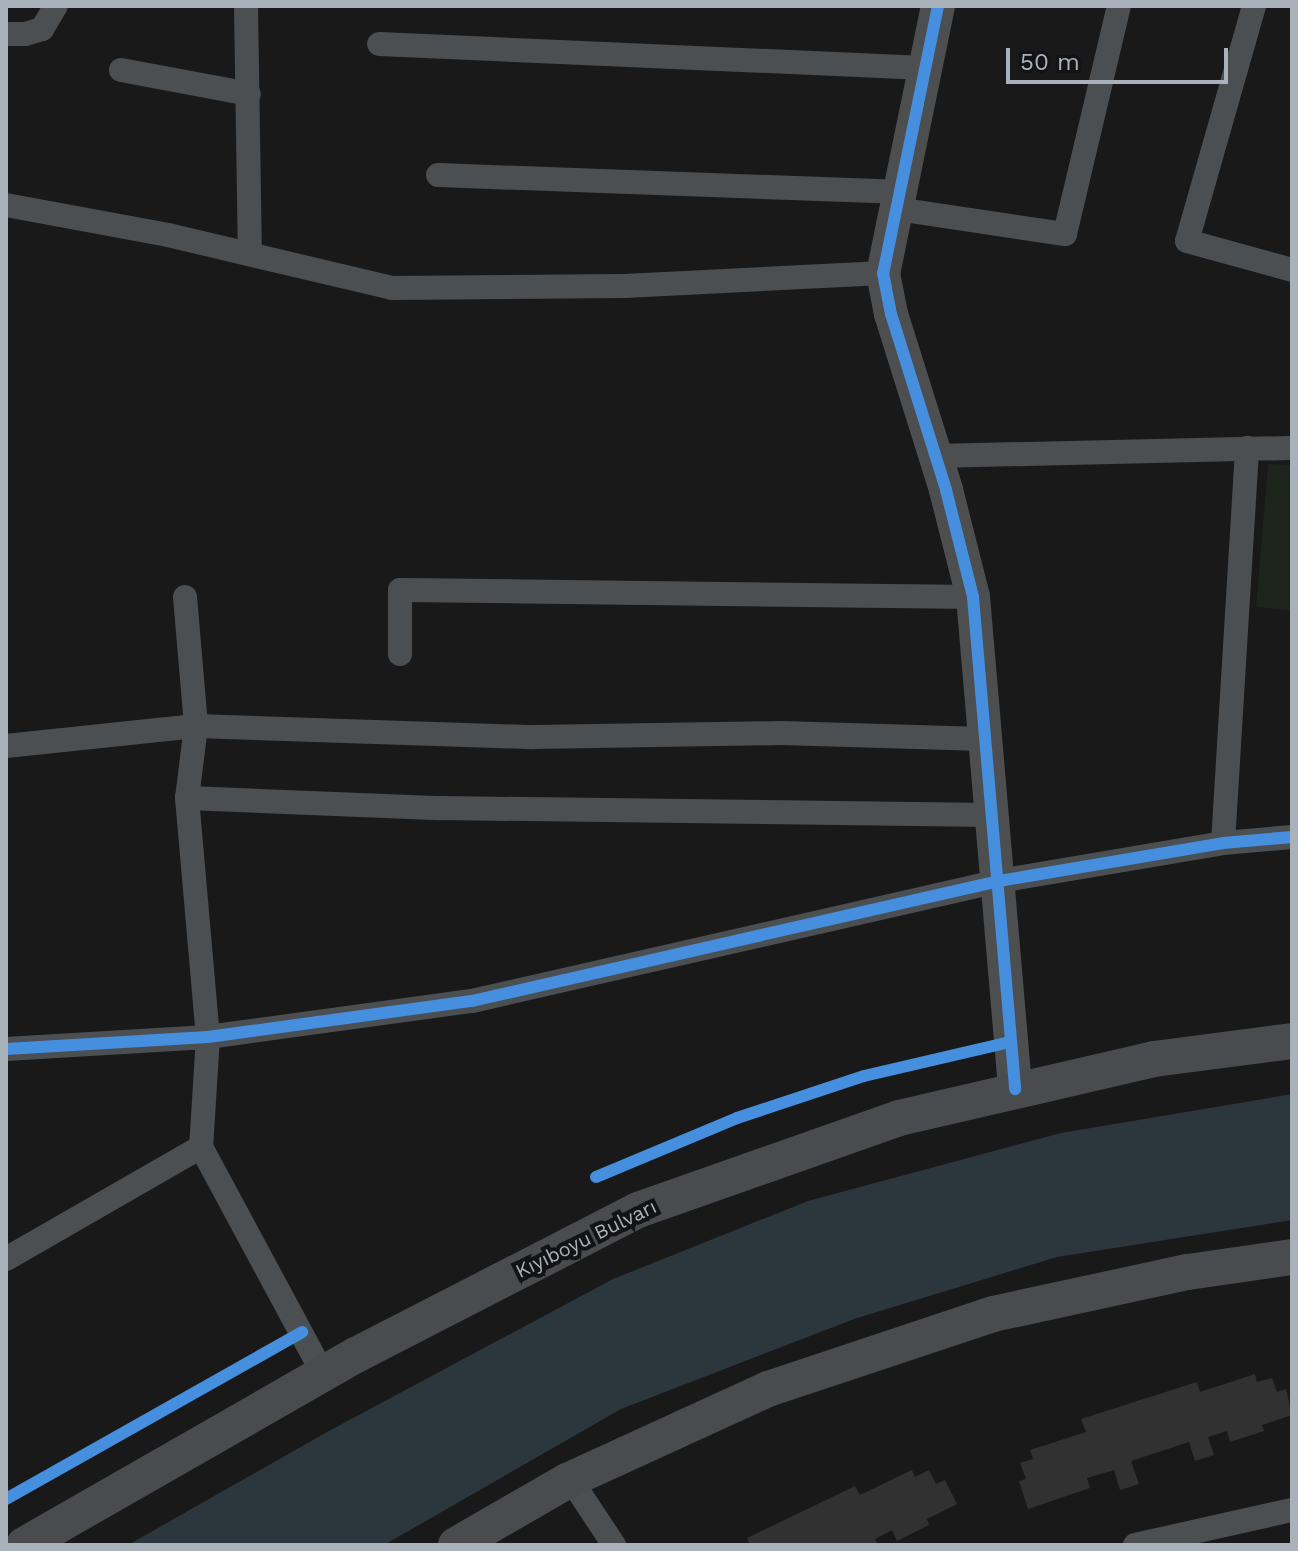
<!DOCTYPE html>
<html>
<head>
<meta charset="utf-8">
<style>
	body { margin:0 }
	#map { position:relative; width:1298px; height:1551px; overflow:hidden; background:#191919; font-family:"Work Sans",sans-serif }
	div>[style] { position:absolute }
	.green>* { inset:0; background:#1c241c }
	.water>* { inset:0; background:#2b373c }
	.building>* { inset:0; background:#313131 }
	.street>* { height:24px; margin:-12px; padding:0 12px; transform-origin:12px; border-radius:12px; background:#4c4f52 }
	.secondary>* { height:34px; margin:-17px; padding:0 17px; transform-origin:17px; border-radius:17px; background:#4c4e50 }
	.primary>* { height:36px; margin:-18px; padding:0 18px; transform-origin:18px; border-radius:18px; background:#4a4b4e }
	.cycleway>* { height:12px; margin:-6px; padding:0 6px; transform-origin:6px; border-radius:6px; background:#468fdf }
	span { translate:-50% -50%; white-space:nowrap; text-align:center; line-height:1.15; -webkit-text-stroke:8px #131315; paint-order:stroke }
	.street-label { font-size:20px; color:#a9b1bb }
	.frame { position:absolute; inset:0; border:8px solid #a9b1bb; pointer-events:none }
	.scale { position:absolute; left:1006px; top:48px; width:222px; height:36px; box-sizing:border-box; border:4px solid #a9b1bb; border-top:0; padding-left:10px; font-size:24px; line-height:28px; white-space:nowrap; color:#a9b1bb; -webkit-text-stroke:6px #131315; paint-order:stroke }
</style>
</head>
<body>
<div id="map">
	<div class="green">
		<div style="clip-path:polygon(1268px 464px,1292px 465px,1292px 611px,1256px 607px)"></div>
	</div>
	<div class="water">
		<div style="clip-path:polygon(1292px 1094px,1292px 1220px,1057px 1257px,854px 1319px,621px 1409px,384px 1545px,128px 1545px,327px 1432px,613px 1279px,808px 1201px,1061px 1133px)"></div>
	</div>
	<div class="building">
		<div style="clip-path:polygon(1255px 1374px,1257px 1382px,1272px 1378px,1277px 1392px,1286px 1389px,1292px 1415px,1262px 1425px,1264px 1431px,1230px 1442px,1227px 1431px,1208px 1437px,1214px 1455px,1195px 1461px,1189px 1442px,1131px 1461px,1139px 1484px,1120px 1490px,1114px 1470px,1087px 1478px,1090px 1488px,1028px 1509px,1019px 1481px,1026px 1479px,1020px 1463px,1033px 1459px,1030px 1450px,1086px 1432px,1081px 1419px,1197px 1382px,1200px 1392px)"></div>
		<div style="clip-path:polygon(912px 1470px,915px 1477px,929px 1470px,936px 1484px,945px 1480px,957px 1504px,927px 1519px,929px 1525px,897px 1541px,892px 1530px,875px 1539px,878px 1545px,750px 1545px,747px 1538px,855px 1486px,860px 1495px)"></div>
	</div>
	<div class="street">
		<div style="left:246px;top:6px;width:248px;rotate:89.1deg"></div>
		<div style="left:1254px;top:6px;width:244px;rotate:105.9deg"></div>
		<div style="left:1187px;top:241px;width:109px;rotate:15.4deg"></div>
		<div style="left:6px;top:34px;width:19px"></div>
		<div style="left:25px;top:34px;width:18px;rotate:-16deg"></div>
		<div style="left:42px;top:29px;width:27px;rotate:-59deg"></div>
		<div style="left:379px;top:44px;width:547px;rotate:2.52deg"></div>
		<div style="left:121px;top:70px;width:130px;rotate:10.6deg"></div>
		<div style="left:438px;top:175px;width:459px;rotate:2.1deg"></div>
		<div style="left:6px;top:205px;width:165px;rotate:10.5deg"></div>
		<div style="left:168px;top:235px;width:230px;rotate:13.3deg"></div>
		<div style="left:392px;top:288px;width:233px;rotate:-0.5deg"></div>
		<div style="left:625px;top:286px;width:258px;rotate:-2.9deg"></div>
		<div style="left:897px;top:209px;width:170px;rotate:8.5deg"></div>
		<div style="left:1065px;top:234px;width:234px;rotate:-76.7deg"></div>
		<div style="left:935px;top:456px;width:357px;rotate:-1.3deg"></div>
		<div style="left:185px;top:597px;width:129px;rotate:85.1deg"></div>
		<div style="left:196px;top:726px;width:73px;rotate:97.1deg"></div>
		<div style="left:187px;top:798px;width:240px;rotate:85deg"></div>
		<div style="left:208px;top:1037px;width:110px;rotate:93.6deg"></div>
		<div style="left:201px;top:1147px;width:258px;rotate:61.7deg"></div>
		<div style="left:400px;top:654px;width:64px;rotate:-90deg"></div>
		<div style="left:400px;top:590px;width:573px;rotate:0.7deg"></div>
		<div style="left:6px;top:746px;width:191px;rotate:-6deg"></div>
		<div style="left:196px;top:726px;width:337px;rotate:1.9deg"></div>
		<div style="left:533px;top:737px;width:248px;rotate:-0.9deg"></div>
		<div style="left:781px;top:733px;width:203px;rotate:1.7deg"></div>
		<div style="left:187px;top:798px;width:254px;rotate:2.3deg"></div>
		<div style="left:441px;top:808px;width:550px;rotate:0.73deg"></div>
		<div style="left:1223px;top:843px;width:396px;rotate:-86.5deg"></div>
		<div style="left:6px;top:1049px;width:202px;rotate:-3.4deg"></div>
		<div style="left:208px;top:1037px;width:266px;rotate:-7.8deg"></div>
		<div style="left:472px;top:1001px;width:540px;rotate:-12.83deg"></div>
		<div style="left:999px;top:881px;width:227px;rotate:-9.6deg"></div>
		<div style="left:1223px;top:843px;width:69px;rotate:-5deg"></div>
		<div style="left:6px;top:1259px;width:225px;rotate:-29.9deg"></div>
		<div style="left:571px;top:1480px;width:78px;rotate:56.5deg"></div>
		<div style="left:1135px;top:1545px;width:161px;rotate:-12.6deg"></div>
	</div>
	<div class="secondary">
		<div style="left:938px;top:6px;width:273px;rotate:101.6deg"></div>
		<div style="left:883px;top:273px;width:42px;rotate:79deg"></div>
		<div style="left:891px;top:314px;width:184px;rotate:72.6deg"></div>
		<div style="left:946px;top:490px;width:110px;rotate:75.8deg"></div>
		<div style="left:973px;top:597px;width:494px;rotate:85.1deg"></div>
	</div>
	<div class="primary">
		<div style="left:24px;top:1545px;width:383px;rotate:-29.8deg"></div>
		<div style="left:356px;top:1355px;width:317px;rotate:-27.2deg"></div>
		<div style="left:638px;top:1210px;width:277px;rotate:-19.4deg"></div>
		<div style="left:899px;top:1118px;width:262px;rotate:-13deg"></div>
		<div style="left:1154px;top:1059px;width:139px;rotate:-7.4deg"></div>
		<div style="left:456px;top:1545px;width:128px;rotate:-30deg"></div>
		<div style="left:567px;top:1481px;width:221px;rotate:-24.6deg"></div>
		<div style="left:768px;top:1389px;width:237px;rotate:-18.4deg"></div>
		<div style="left:993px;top:1314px;width:199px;rotate:-12.2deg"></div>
		<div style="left:1188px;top:1272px;width:105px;rotate:-8.2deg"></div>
	</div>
	<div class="cycleway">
		<div style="left:938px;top:6px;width:273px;rotate:101.6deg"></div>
		<div style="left:883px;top:273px;width:42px;rotate:79deg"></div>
		<div style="left:891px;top:314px;width:184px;rotate:72.6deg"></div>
		<div style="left:946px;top:490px;width:110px;rotate:75.8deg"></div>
		<div style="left:973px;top:597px;width:494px;rotate:85.1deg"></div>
		<div style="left:6px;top:1049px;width:202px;rotate:-3.4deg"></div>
		<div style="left:208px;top:1037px;width:266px;rotate:-7.8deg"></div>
		<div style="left:472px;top:1001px;width:540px;rotate:-12.83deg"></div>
		<div style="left:999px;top:881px;width:227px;rotate:-9.6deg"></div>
		<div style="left:1223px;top:843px;width:69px;rotate:-5deg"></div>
		<div style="left:596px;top:1177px;width:153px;rotate:-22.7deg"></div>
		<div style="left:737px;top:1118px;width:134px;rotate:-18.3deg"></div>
		<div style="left:864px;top:1076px;width:150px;rotate:-13.1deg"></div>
		<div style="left:6px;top:1499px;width:340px;rotate:-29.4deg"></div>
	</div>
	<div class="street-label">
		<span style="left:586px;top:1239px;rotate:-26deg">Kıyıboyu Bulvarı</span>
	</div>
	<div class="frame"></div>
	<div class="scale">50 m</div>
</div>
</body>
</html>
